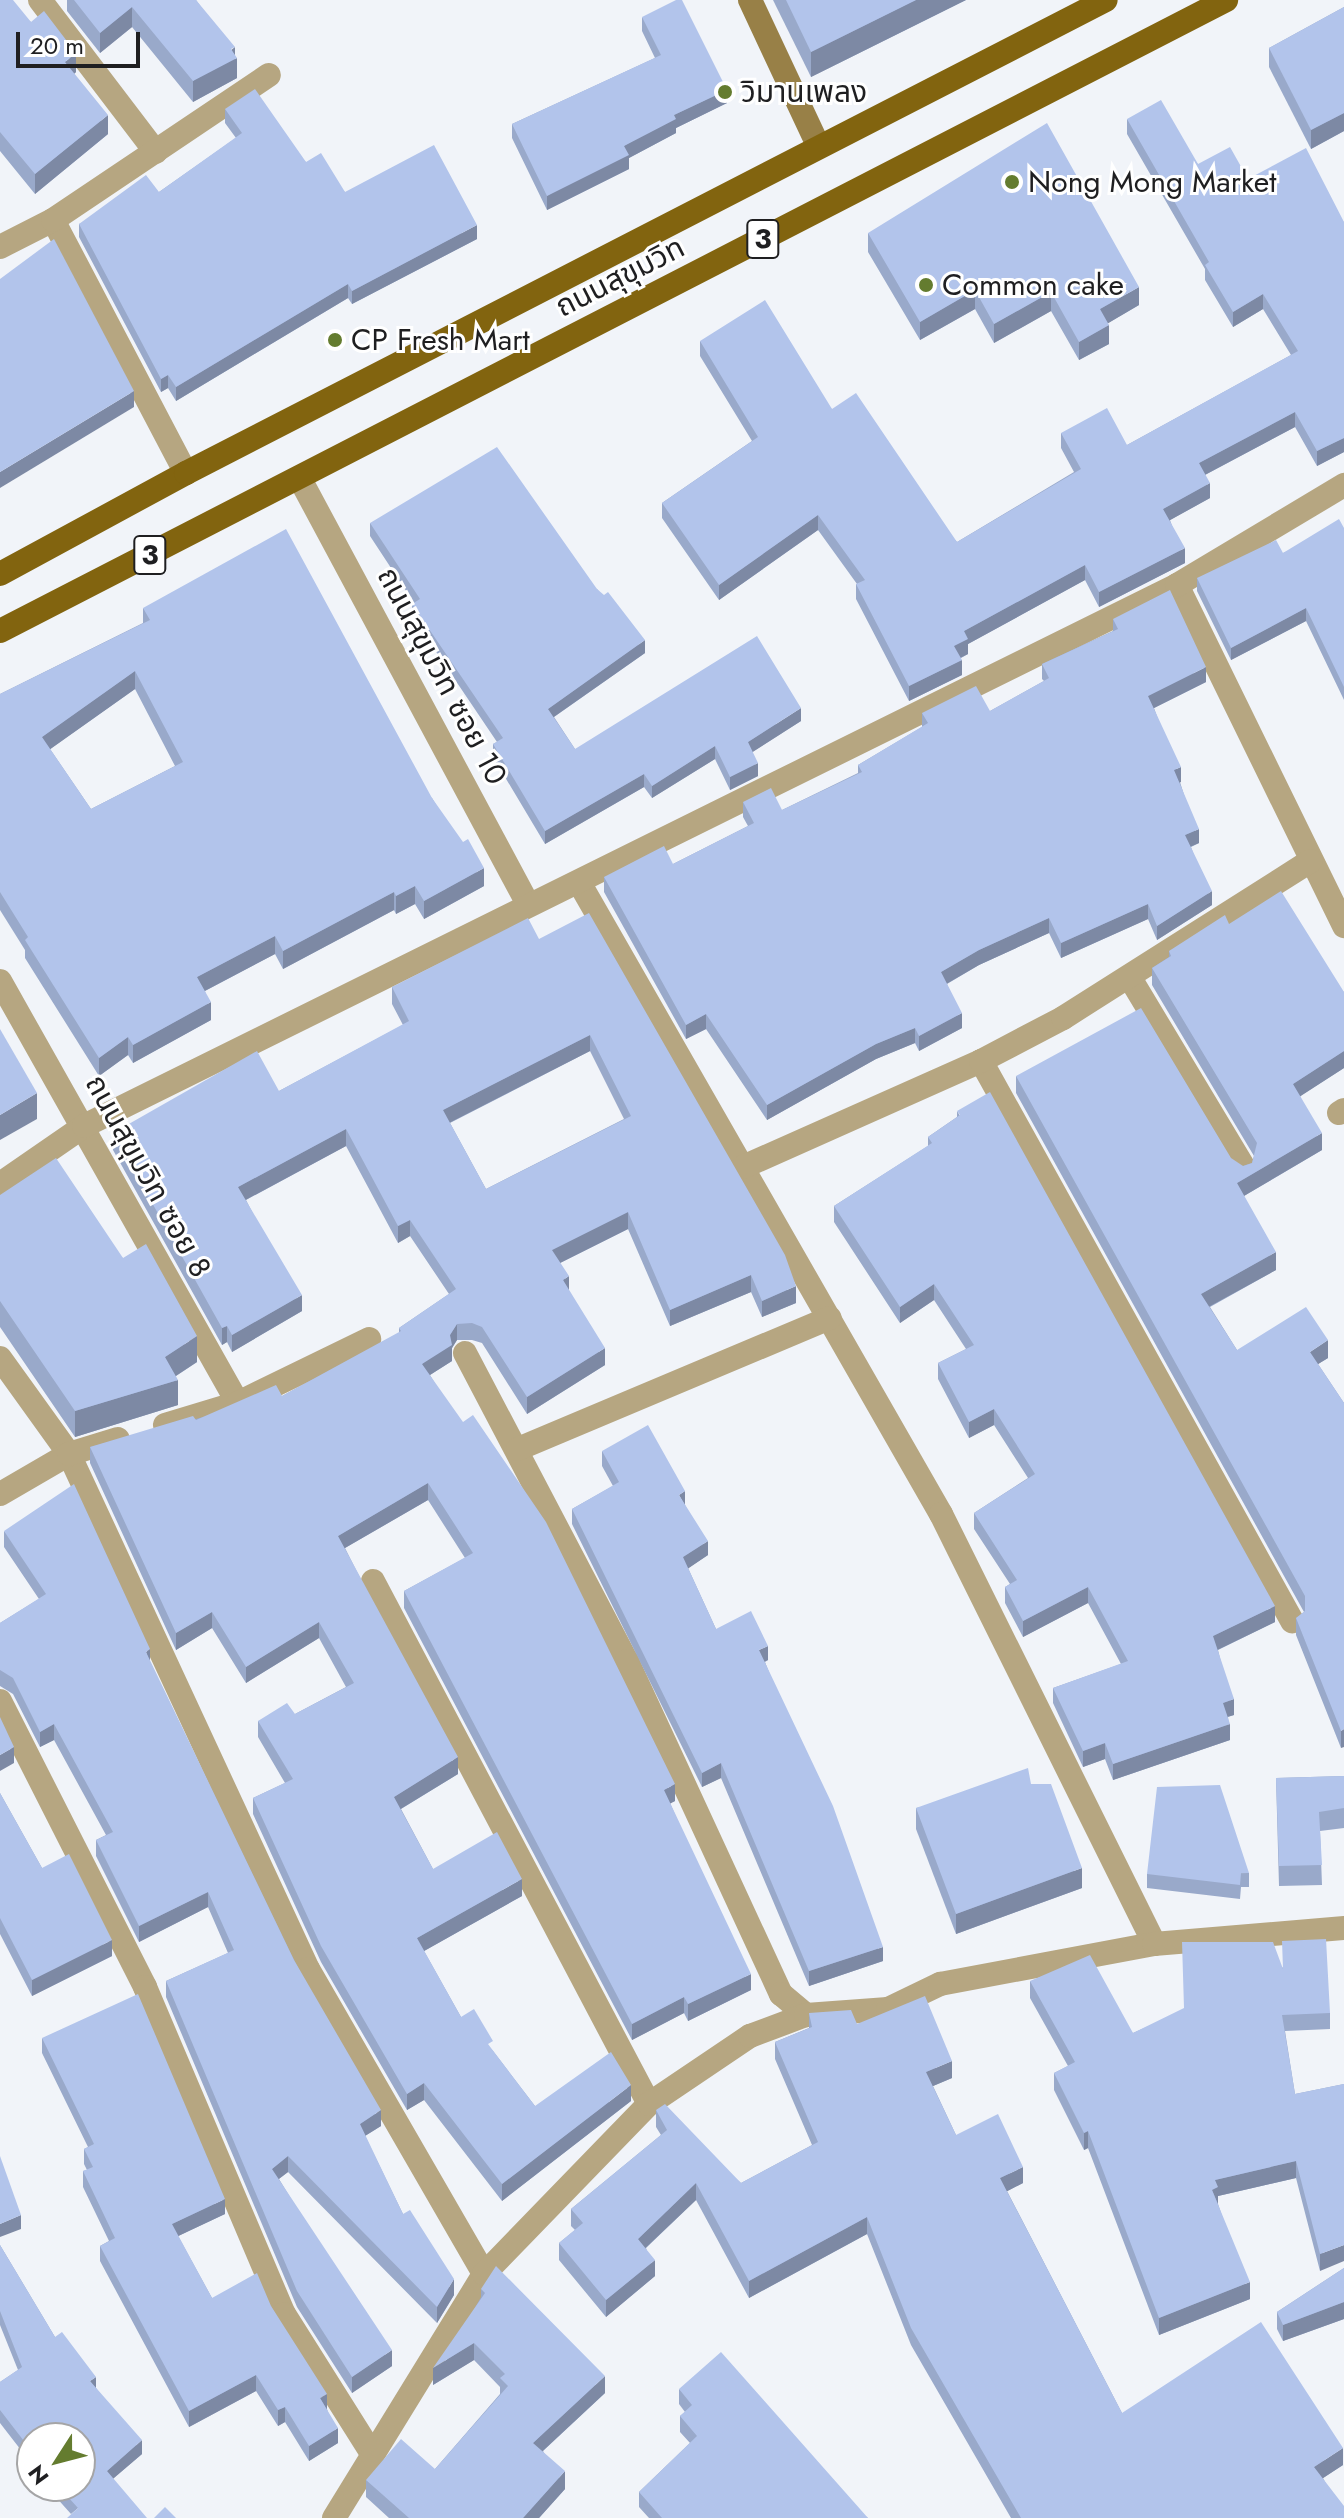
<!DOCTYPE html>
<html>
<head>
<meta charset="utf-8">
<style>
	body { margin:0 }
	#map { position:relative; width:1344px; height:2518px; overflow:hidden; background:#f1f4f9; font-family:Jost,"Noto Sans Thai",sans-serif }
	div>[style] { position:absolute }
	.minor>* { height:24px; margin:-12px; padding:0 12px; transform-origin:12px; border-radius:12px; background:#b6a681 }
	.tertiary>* { height:24px; margin:-12px; padding:0 12px; transform-origin:12px; border-radius:12px; background:#b6a681 }
	.secondary>* { height:24px; margin:-12px; padding:0 12px; transform-origin:12px; border-radius:12px; background:#988047 }
	.primary>* { height:24px; margin:-12px; padding:0 12px; transform-origin:12px; border-radius:12px; background:#82640f }
	.wall>* { inset:0; background:#99a9ca }
	.shaded-wall>* { inset:0; background:#7d89a4 }
	.building>* { inset:0; background:#b2c4eb }
	.dots>* { width:22px; height:22px; translate:-50% -50%; box-sizing:border-box; border:4px solid #fff; border-radius:50% }
	span { translate:-50% -50%; white-space:nowrap; text-align:center; line-height:1.15; -webkit-text-stroke:6px #fff; paint-order:stroke }
	.shield-label span { padding:2px 6px; background:#fff; border:2px solid; border-radius:6px; -webkit-text-stroke-width:0 }
	.shield-label { font-size:28px; color:#1f1f21; font-weight:700 }
	.poi-label { font-size:30px; color:#1f1f21 }
	.left { translate:0 -50%; text-align:left }
	.street-label { font-size:30px; color:#1f1f21 }
	.north { position:absolute; left:16px; top:2422px; width:80px; height:80px; box-sizing:border-box; background:#fff; border:2px solid #a5a5a6; border-radius:50%; rotate:234deg; font-size:22px; font-weight:700; line-height:32px; text-align:center; color:#1f1f21 }
	.north::after { content:''; display:block; margin:auto; width:28px; height:36px; background:#647c2f; clip-path:polygon(50% 0,100% 100%,50% 72%,0 100%) }
	.scale { position:absolute; left:16px; top:32px; width:124px; height:36px; box-sizing:border-box; border:4px solid #1f1f21; border-top:0; padding-left:10px; font-size:24px; line-height:28px; white-space:nowrap; color:#1f1f21; -webkit-text-stroke:6px #fff; paint-order:stroke }
</style>
</head>
<body>
<div id="map">
	<div class="minor">
		<div style="left:40px;top:0;width:191px;rotate:52.7deg"></div>
		<div style="left:53px;top:220px;width:286px;rotate:62.3deg"></div>
		<div style="left:0;top:247px;width:59px;rotate:-27deg"></div>
		<div style="left:53px;top:220px;width:260px;rotate:-33.9deg"></div>
		<div style="left:300px;top:479px;width:481px;rotate:61.8deg"></div>
		<div style="left:1177px;top:585px;width:380px;rotate:63.9deg"></div>
		<div style="left:580px;top:884px;width:726px;rotate:60.19deg"></div>
		<div style="left:941px;top:1514px;width:480px;rotate:63.6deg"></div>
		<div style="left:1130px;top:978px;width:222px;rotate:59deg"></div>
		<div style="left:0;top:981px;width:484px;rotate:60.6deg"></div>
		<div style="left:981px;top:1061px;width:641px;rotate:60.95deg"></div>
		<div style="left:1339px;top:1113px;width:6px;rotate:-31deg"></div>
		<div style="left:743px;top:1167px;width:261px;rotate:-24deg"></div>
		<div style="left:981px;top:1061px;width:93px;rotate:-27.7deg"></div>
		<div style="left:1063px;top:1018px;width:293px;rotate:-32.4deg"></div>
		<div style="left:465px;top:1353px;width:348px;rotate:62.3deg"></div>
		<div style="left:627px;top:1661px;width:367px;rotate:65.2deg"></div>
		<div style="left:781px;top:1994px;width:33px;rotate:40deg"></div>
		<div style="left:0;top:1358px;width:118px;rotate:54.3deg"></div>
		<div style="left:69px;top:1454px;width:568px;rotate:65.11deg"></div>
		<div style="left:308px;top:1969px;width:352px;rotate:60deg"></div>
		<div style="left:165px;top:1425px;width:76px;rotate:-16.8deg"></div>
		<div style="left:238px;top:1403px;width:146px;rotate:-26deg"></div>
		<div style="left:518px;top:1449px;width:338px;rotate:-22.8deg"></div>
		<div style="left:0;top:1494px;width:80px;rotate:-30.1deg"></div>
		<div style="left:69px;top:1454px;width:51px;rotate:-17deg"></div>
		<div style="left:373px;top:1581px;width:591px;rotate:62.18deg"></div>
		<div style="left:0;top:1701px;width:321px;rotate:63.1deg"></div>
		<div style="left:145px;top:1987px;width:355px;rotate:67deg"></div>
		<div style="left:284px;top:2314px;width:163px;rotate:57.8deg"></div>
		<div style="left:334px;top:2518px;width:286px;rotate:-58.4deg"></div>
		<div style="left:484px;top:2274px;width:237px;rotate:-45.9deg"></div>
		<div style="left:649px;top:2104px;width:122px;rotate:-34deg"></div>
		<div style="left:750px;top:2036px;width:60px;rotate:-20.6deg"></div>
		<div style="left:806px;top:2015px;width:82px;rotate:-4.2deg"></div>
		<div style="left:888px;top:2009px;width:58px;rotate:-25.7deg"></div>
		<div style="left:940px;top:1984px;width:218px;rotate:-10.6deg"></div>
		<div style="left:1154px;top:1944px;width:191px;rotate:-4.8deg"></div>
	</div>
	<div class="tertiary">
		<div style="left:0;top:1184px;width:102px;rotate:-34.6deg"></div>
		<div style="left:84px;top:1126px;width:1220px;rotate:-26.33deg"></div>
		<div style="left:1177px;top:585px;width:195px;rotate:-30.9deg"></div>
	</div>
	<div class="secondary">
		<div style="left:750px;top:0;width:162px;rotate:64.9deg"></div>
	</div>
	<div class="primary">
		<div style="left:0;top:574px;width:212px;rotate:-28.5deg"></div>
		<div style="left:186px;top:473px;width:1034px;rotate:-27.21deg"></div>
		<div style="left:0;top:631px;width:1379px;rotate:-27.23deg"></div>
	</div>
	<div class="wall">
		<div style="clip-path:polygon(0 0,31px 22px,76px 72px,74px 74px,108px 134px,35px 194px,0 151px)"></div>
		<div style="clip-path:polygon(67px 0,196px 0,235px 55px,237px 78px,193px 102px,132px 27px,100px 53px,67px 11px)"></div>
		<div style="clip-path:polygon(773px 0,966px 0,811px 77px)"></div>
		<div style="clip-path:polygon(1344px 7px,1344px 131px,1311px 149px,1269px 67px,1269px 48px)"></div>
		<div style="clip-path:polygon(642px 17px,727px 103px,676px 128px,676px 133px,629px 158px,629px 169px,547px 210px,512px 138px,512px 124px,655px 58px,642px 31px)"></div>
		<div style="clip-path:polygon(225px 109px,306px 162px,345px 192px,477px 239px,352px 304px,348px 298px,176px 401px,168px 388px,161px 392px,79px 237px,79px 224px,159px 192px,236px 138px,225px 123px)"></div>
		<div style="clip-path:polygon(1127px 119px,1198px 164px,1248px 179px,1344px 222px,1344px 452px,1317px 466px,1295px 427px,1205px 475px,1210px 498px,1170px 520px,1185px 563px,1099px 607px,1085px 580px,968px 644px,968px 654px,961px 658px,962px 675px,909px 701px,856px 599px,856px 584px,857px 584px,818px 530px,719px 600px,662px 518px,662px 503px,752px 441px,700px 356px,700px 341px,832px 409px,957px 542px,1074px 472px,1061px 448px,1061px 433px,1127px 445px,1291px 355px,1263px 309px,1233px 327px,1205px 280px,1205px 269px,1127px 134px)"></div>
		<div style="clip-path:polygon(868px 233px,1139px 305px,1108px 323px,1109px 344px,1079px 360px,1051px 311px,994px 343px,975px 309px,920px 340px,868px 252px)"></div>
		<div style="clip-path:polygon(370px 523px,597px 589px,645px 653px,554px 717px,575px 749px,801px 721px,752px 752px,758px 776px,730px 790px,715px 759px,652px 798px,644px 787px,545px 844px,493px 757px,493px 744px,497px 742px,412px 616px,412px 604px,414px 603px,370px 536px)"></div>
		<div style="clip-path:polygon(1344px 528px,1344px 700px,1306px 621px,1231px 660px,1197px 591px,1197px 578px,1283px 553px)"></div>
		<div style="clip-path:polygon(evenodd,143px 608px,432px 798px,484px 886px,424px 919px,415px 904px,396px 914px,394px 910px,283px 969px,275px 954px,205px 991px,211px 1020px,133px 1063px,128px 1055px,99px 1076px,25px 958px,25px 950px,0 910px,0 694px,143px 623px,143px 608px,135px 689px,175px 766px,91px 809px,50px 749px,135px 689px)"></div>
		<div style="clip-path:polygon(1113px 619px,1206px 682px,1154px 708px,1181px 782px,1180px 782px,1199px 843px,1191px 847px,1212px 905px,1157px 940px,1148px 919px,1061px 958px,1049px 933px,979px 965px,947px 984px,962px 1028px,919px 1051px,915px 1043px,876px 1059px,767px 1120px,706px 1029px,686px 1039px,604px 892px,604px 877px,673px 864px,748px 826px,743px 817px,743px 802px,782px 810px,858px 773px,858px 765px,922px 727px,922px 713px,990px 711px,1044px 681px,1042px 679px,1042px 664px,1113px 631px)"></div>
		<div style="clip-path:polygon(1229px 924px,1344px 992px,1344px 1068px,1300px 1096px,1322px 1150px,1244px 1196px,1276px 1270px,1210px 1307px,1237px 1350px,1328px 1358px,1318px 1364px,1344px 1403px,1341px 1748px,1296px 1635px,1296px 1618px,1304px 1612px,1016px 1093px,1016px 1076px,1243px 1166px,1252px 1163px,1254px 1156px,1152px 985px,1152px 968px,1169px 957px,1169px 951px)"></div>
		<div style="clip-path:polygon(evenodd,539px 939px,796px 1303px,762px 1317px,751px 1292px,670px 1326px,628px 1229px,560px 1263px,569px 1291px,605px 1365px,527px 1414px,482px 1343px,472px 1340px,457px 1340px,452px 1348px,452px 1361px,430px 1375px,675px 1801px,670px 1803px,751px 1990px,688px 2021px,684px 2013px,632px 2040px,404px 1608px,404px 1591px,465px 1558px,428px 1500px,345px 1548px,458px 1774px,401px 1809px,433px 1869px,522px 1896px,424px 1951px,461px 2017px,493px 2051px,535px 2106px,631px 2101px,502px 2201px,424px 2100px,407px 2110px,321px 1962px,253px 1814px,253px 1798px,285px 1783px,258px 1737px,258px 1721px,295px 1714px,346px 1687px,319px 1638px,246px 1683px,212px 1628px,176px 1650px,90px 1463px,90px 1447px,282px 1396px,399px 1333px,399px 1328px,449px 1294px,410px 1236px,398px 1243px,346px 1146px,246px 1200px,302px 1311px,232px 1352px,227px 1342px,222px 1345px,113px 1150px,113px 1133px,279px 1091px,403px 1025px,392px 1004px,392px 987px,539px 939px,590px 1051px,624px 1119px,486px 1189px,450px 1123px,590px 1051px)"></div>
		<div style="clip-path:polygon(957px 1111px,1275px 1622px,1218px 1650px,1234px 1715px,1228px 1717px,1230px 1740px,1113px 1780px,1105px 1759px,1083px 1767px,1053px 1703px,1053px 1688px,1121px 1664px,1088px 1603px,1023px 1637px,1005px 1603px,1005px 1587px,1010px 1584px,974px 1529px,974px 1513px,1028px 1478px,994px 1425px,969px 1438px,938px 1379px,938px 1363px,966px 1349px,934px 1300px,900px 1323px,834px 1222px,834px 1206px,928px 1146px,928px 1137px,957px 1117px)"></div>
		<div style="clip-path:polygon(0 1195px,123px 1258px,197px 1362px,176px 1376px,178px 1405px,75px 1437px,0 1327px)"></div>
		<div style="clip-path:polygon(602px 1451px,685px 1505px,708px 1555px,688px 1568px,716px 1629px,768px 1660px,765px 1662px,883px 1961px,809px 1986px,721px 1778px,702px 1787px,572px 1524px,572px 1509px,613px 1486px,602px 1466px)"></div>
		<div style="clip-path:polygon(4px 1531px,150px 1662px,294px 1960px,381px 2126px,365px 2136px,403px 2214px,454px 2295px,437px 2323px,288px 2172px,279px 2179px,392px 2366px,352px 2393px,297px 2307px,166px 1997px,166px 1981px,228px 1953px,208px 1907px,139px 1942px,96px 1856px,96px 1840px,106px 1835px,54px 1740px,40px 1747px,13px 1694px,0 1686px,0 1623px,39px 1599px,4px 1547px)"></div>
		<div style="clip-path:polygon(1344px 1776px,1344px 1828px,1320px 1831px,1322px 1885px,1279px 1886px,1276px 1778px)"></div>
		<div style="clip-path:polygon(1031px 1784px,1082px 1888px,956px 1934px,916px 1829px,916px 1808px)"></div>
		<div style="clip-path:polygon(0 1793px,42px 1868px,112px 1956px,32px 1996px,0 1934px)"></div>
		<div style="clip-path:polygon(1249px 1873px,1249px 1887px,1241px 1887px,1240px 1899px,1147px 1888px,1147px 1874px)"></div>
		<div style="clip-path:polygon(1282px 1967px,1330px 2013px,1330px 2029px,1285px 2031px,1295px 2094px,1344px 2084px,1320px 2271px,1296px 2178px,1218px 2196px,1218px 2204px,1250px 2299px,1159px 2335px,1088px 2148px,1084px 2150px,1054px 2090px,1054px 2073px,1068px 2066px,1030px 1998px,1030px 1981px,1133px 2033px)"></div>
		<div style="clip-path:polygon(809px 2013px,857px 2024px,952px 2078px,933px 2086px,956px 2135px,1023px 2183px,1007px 2191px,1122px 2413px,1343px 2465px,1323px 2478px,1344px 2518px,1011px 2518px,911px 2345px,867px 2234px,749px 2298px,696px 2200px,646px 2248px,655px 2276px,606px 2317px,559px 2260px,559px 2243px,575px 2230px,571px 2226px,571px 2209px,661px 2135px,656px 2127px,656px 2110px,741px 2183px,812px 2145px,775px 2059px,775px 2042px,809px 2028px)"></div>
		<div style="clip-path:polygon(42px 2038px,225px 2214px,178px 2236px,212px 2298px,271px 2306px,327px 2409px,338px 2443px,309px 2461px,285px 2422px,278px 2426px,256px 2391px,189px 2427px,100px 2261px,100px 2246px,109px 2241px,83px 2187px,83px 2171px,87px 2170px,84px 2164px,84px 2149px,88px 2147px,42px 2053px)"></div>
		<div style="clip-path:polygon(0 2245px,55px 2337px,96px 2388px,142px 2454px,71px 2514px,46px 2486px,80px 2486px,32px 2438px,32px 2470px,24px 2461px,24px 2454px,0 2423px,0 2382px,18px 2370px,0 2325px)"></div>
		<div style="clip-path:polygon(1344px 2268px,1344px 2319px,1283px 2341px,1277px 2329px,1277px 2312px)"></div>
		<div style="clip-path:polygon(481px 2289px,605px 2393px,543px 2451px,565px 2489px,539px 2518px,389px 2518px,366px 2497px,366px 2480px,435px 2469px,500px 2394px,500px 2387px,474px 2360px,433px 2385px,481px 2297px)"></div>
		<div style="clip-path:polygon(679px 2389px,868px 2518px,649px 2518px,639px 2507px,639px 2492px,690px 2443px,680px 2432px,680px 2416px,685px 2412px,679px 2404px)"></div>
	</div>
	<div class="shaded-wall">
		<div style="clip-path:polygon(916px 0,966px 0,811px 77px,811px 52px)"></div>
		<div style="clip-path:polygon(132px 7px,132px 27px,100px 53px,100px 33px)"></div>
		<div style="clip-path:polygon(235px 47px,235px 59px,237px 58px,237px 78px,193px 102px,193px 81px)"></div>
		<div style="clip-path:polygon(76px 53px,76px 72px,65px 82px,65px 62px)"></div>
		<div style="clip-path:polygon(727px 90px,727px 103px,676px 128px,676px 133px,629px 158px,629px 169px,547px 210px,547px 196px,624px 146px,674px 115px)"></div>
		<div style="clip-path:polygon(1344px 113px,1344px 131px,1311px 149px,1311px 130px)"></div>
		<div style="clip-path:polygon(108px 115px,108px 134px,35px 194px,35px 174px)"></div>
		<div style="clip-path:polygon(477px 225px,477px 239px,352px 304px,352px 291px)"></div>
		<div style="clip-path:polygon(348px 284px,348px 298px,176px 401px,176px 387px)"></div>
		<div style="clip-path:polygon(1139px 287px,1139px 305px,1100px 328px,1100px 309px)"></div>
		<div style="clip-path:polygon(975px 290px,975px 309px,920px 340px,920px 322px)"></div>
		<div style="clip-path:polygon(1051px 292px,1051px 311px,994px 343px,994px 324px)"></div>
		<div style="clip-path:polygon(1263px 294px,1263px 309px,1233px 327px,1233px 312px)"></div>
		<div style="clip-path:polygon(1109px 325px,1109px 344px,1079px 360px,1079px 342px)"></div>
		<div style="clip-path:polygon(168px 375px,168px 388px,161px 392px,161px 379px)"></div>
		<div style="clip-path:polygon(134px 391px,134px 407px,0 488px,0 472px)"></div>
		<div style="clip-path:polygon(1295px 412px,1295px 427px,1199px 478px,1199px 463px)"></div>
		<div style="clip-path:polygon(1344px 438px,1344px 452px,1317px 466px,1317px 451px)"></div>
		<div style="clip-path:polygon(1210px 483px,1210px 498px,1163px 524px,1163px 509px)"></div>
		<div style="clip-path:polygon(818px 515px,818px 530px,719px 600px,719px 585px)"></div>
		<div style="clip-path:polygon(1185px 548px,1185px 563px,1099px 607px,1099px 592px)"></div>
		<div style="clip-path:polygon(1085px 565px,1085px 580px,968px 644px,968px 654px,954px 661px,954px 646px,964px 631px)"></div>
		<div style="clip-path:polygon(1306px 608px,1306px 621px,1231px 660px,1231px 648px)"></div>
		<div style="clip-path:polygon(645px 640px,645px 653px,548px 721px,548px 709px)"></div>
		<div style="clip-path:polygon(962px 660px,962px 675px,909px 701px,909px 686px)"></div>
		<div style="clip-path:polygon(1206px 667px,1206px 682px,1148px 711px,1148px 696px)"></div>
		<div style="clip-path:polygon(135px 671px,135px 689px,42px 755px,42px 737px)"></div>
		<div style="clip-path:polygon(801px 708px,801px 721px,748px 755px,748px 742px)"></div>
		<div style="clip-path:polygon(715px 746px,715px 759px,652px 798px,652px 786px)"></div>
		<div style="clip-path:polygon(758px 763px,758px 776px,730px 790px,730px 777px)"></div>
		<div style="clip-path:polygon(1181px 767px,1181px 782px,1174px 785px,1174px 770px)"></div>
		<div style="clip-path:polygon(644px 774px,644px 787px,545px 844px,545px 831px)"></div>
		<div style="clip-path:polygon(1199px 829px,1199px 843px,1185px 849px,1185px 835px)"></div>
		<div style="clip-path:polygon(484px 868px,484px 886px,424px 919px,424px 901px)"></div>
		<div style="clip-path:polygon(415px 886px,415px 904px,396px 914px,396px 896px)"></div>
		<div style="clip-path:polygon(1212px 891px,1212px 905px,1157px 940px,1157px 926px)"></div>
		<div style="clip-path:polygon(394px 892px,394px 910px,283px 969px,283px 951px)"></div>
		<div style="clip-path:polygon(1148px 904px,1148px 919px,1061px 958px,1061px 943px)"></div>
		<div style="clip-path:polygon(1049px 918px,1049px 933px,979px 965px,941px 987px,941px 972px,979px 950px)"></div>
		<div style="clip-path:polygon(275px 936px,275px 954px,197px 995px,197px 977px)"></div>
		<div style="clip-path:polygon(211px 1002px,211px 1020px,133px 1063px,133px 1045px)"></div>
		<div style="clip-path:polygon(962px 1013px,962px 1028px,919px 1051px,919px 1036px)"></div>
		<div style="clip-path:polygon(706px 1014px,706px 1029px,686px 1039px,686px 1025px)"></div>
		<div style="clip-path:polygon(915px 1028px,915px 1043px,876px 1059px,767px 1120px,767px 1105px,876px 1044px)"></div>
		<div style="clip-path:polygon(590px 1035px,590px 1051px,443px 1126px,443px 1110px)"></div>
		<div style="clip-path:polygon(128px 1037px,128px 1055px,99px 1076px,99px 1058px)"></div>
		<div style="clip-path:polygon(1344px 1051px,1344px 1068px,1293px 1101px,1293px 1084px)"></div>
		<div style="clip-path:polygon(37px 1093px,37px 1119px,0 1140px,0 1115px)"></div>
		<div style="clip-path:polygon(346px 1129px,346px 1146px,238px 1204px,238px 1187px)"></div>
		<div style="clip-path:polygon(1322px 1133px,1322px 1150px,1237px 1200px,1237px 1183px)"></div>
		<div style="clip-path:polygon(628px 1212px,628px 1229px,552px 1267px,552px 1250px)"></div>
		<div style="clip-path:polygon(410px 1220px,410px 1236px,398px 1243px,398px 1226px)"></div>
		<div style="clip-path:polygon(1276px 1252px,1276px 1270px,1201px 1311px,1201px 1294px)"></div>
		<div style="clip-path:polygon(751px 1275px,751px 1292px,670px 1326px,670px 1310px)"></div>
		<div style="clip-path:polygon(569px 1276px,569px 1293px,563px 1280px)"></div>
		<div style="clip-path:polygon(934px 1284px,934px 1300px,900px 1323px,900px 1307px)"></div>
		<div style="clip-path:polygon(796px 1286px,796px 1303px,762px 1317px,762px 1301px)"></div>
		<div style="clip-path:polygon(302px 1295px,302px 1311px,232px 1352px,232px 1335px)"></div>
		<div style="clip-path:polygon(457px 1324px,457px 1340px,452px 1348px,452px 1361px,422px 1380px,422px 1364px,450px 1335px)"></div>
		<div style="clip-path:polygon(227px 1326px,227px 1342px,222px 1345px,222px 1328px)"></div>
		<div style="clip-path:polygon(197px 1336px,197px 1362px,165px 1383px,165px 1357px)"></div>
		<div style="clip-path:polygon(1328px 1340px,1328px 1358px,1310px 1369px,1310px 1352px)"></div>
		<div style="clip-path:polygon(605px 1348px,605px 1365px,527px 1414px,527px 1397px)"></div>
		<div style="clip-path:polygon(178px 1380px,178px 1405px,75px 1437px,75px 1411px)"></div>
		<div style="clip-path:polygon(994px 1409px,994px 1425px,969px 1438px,969px 1422px)"></div>
		<div style="clip-path:polygon(428px 1483px,428px 1500px,338px 1552px,338px 1536px)"></div>
		<div style="clip-path:polygon(685px 1491px,685px 1506px,679px 1495px)"></div>
		<div style="clip-path:polygon(708px 1541px,708px 1555px,683px 1572px,683px 1557px)"></div>
		<div style="clip-path:polygon(1088px 1587px,1088px 1603px,1023px 1637px,1023px 1621px)"></div>
		<div style="clip-path:polygon(1275px 1606px,1275px 1622px,1213px 1652px,1213px 1636px)"></div>
		<div style="clip-path:polygon(212px 1612px,212px 1628px,176px 1650px,176px 1633px)"></div>
		<div style="clip-path:polygon(319px 1622px,319px 1638px,246px 1683px,246px 1667px)"></div>
		<div style="clip-path:polygon(768px 1646px,768px 1660px,759px 1664px,759px 1650px)"></div>
		<div style="clip-path:polygon(150px 1649px,150px 1665px,146px 1652px)"></div>
		<div style="clip-path:polygon(1234px 1699px,1234px 1715px,1223px 1718px,1223px 1703px)"></div>
		<div style="clip-path:polygon(54px 1724px,54px 1740px,40px 1747px,40px 1732px)"></div>
		<div style="clip-path:polygon(1230px 1724px,1230px 1740px,1113px 1780px,1113px 1764px)"></div>
		<div style="clip-path:polygon(1344px 1729px,1344px 1747px,1341px 1748px,1341px 1731px)"></div>
		<div style="clip-path:polygon(1105px 1743px,1105px 1759px,1083px 1767px,1083px 1751px)"></div>
		<div style="clip-path:polygon(14px 1747px,14px 1763px,0 1771px,0 1755px)"></div>
		<div style="clip-path:polygon(458px 1757px,458px 1774px,394px 1813px,394px 1797px)"></div>
		<div style="clip-path:polygon(721px 1763px,721px 1778px,702px 1787px,702px 1773px)"></div>
		<div style="clip-path:polygon(675px 1784px,675px 1801px,664px 1807px,664px 1790px)"></div>
		<div style="clip-path:polygon(1082px 1868px,1082px 1888px,956px 1934px,956px 1914px)"></div>
		<div style="clip-path:polygon(522px 1879px,522px 1896px,417px 1955px,417px 1938px)"></div>
		<div style="clip-path:polygon(208px 1892px,208px 1907px,139px 1942px,139px 1926px)"></div>
		<div style="clip-path:polygon(112px 1940px,112px 1956px,32px 1996px,32px 1980px)"></div>
		<div style="clip-path:polygon(883px 1947px,883px 1961px,809px 1986px,809px 1971px)"></div>
		<div style="clip-path:polygon(751px 1974px,751px 1990px,688px 2021px,688px 2004px)"></div>
		<div style="clip-path:polygon(684px 1997px,684px 2013px,632px 2040px,632px 2024px)"></div>
		<div style="clip-path:polygon(952px 2061px,952px 2078px,926px 2089px,926px 2072px)"></div>
		<div style="clip-path:polygon(424px 2083px,424px 2100px,407px 2110px,407px 2094px)"></div>
		<div style="clip-path:polygon(631px 2085px,631px 2101px,502px 2201px,502px 2184px)"></div>
		<div style="clip-path:polygon(381px 2110px,381px 2126px,360px 2139px,360px 2124px)"></div>
		<div style="clip-path:polygon(1088px 2131px,1088px 2148px,1084px 2150px,1084px 2133px)"></div>
		<div style="clip-path:polygon(288px 2156px,288px 2172px,272px 2184px,272px 2169px)"></div>
		<div style="clip-path:polygon(1296px 2161px,1296px 2178px,1218px 2196px,1218px 2204px,1212px 2190px,1215px 2180px)"></div>
		<div style="clip-path:polygon(1023px 2167px,1023px 2183px,1000px 2195px,1000px 2178px)"></div>
		<div style="clip-path:polygon(696px 2183px,696px 2200px,638px 2255px,638px 2239px)"></div>
		<div style="clip-path:polygon(225px 2199px,225px 2214px,172px 2239px,172px 2224px)"></div>
		<div style="clip-path:polygon(21px 2215px,21px 2229px,0 2237px,0 2224px)"></div>
		<div style="clip-path:polygon(867px 2217px,867px 2234px,749px 2298px,749px 2281px)"></div>
		<div style="clip-path:polygon(1344px 2245px,1344px 2261px,1320px 2271px,1320px 2254px)"></div>
		<div style="clip-path:polygon(655px 2260px,655px 2276px,606px 2317px,606px 2300px)"></div>
		<div style="clip-path:polygon(454px 2279px,454px 2295px,437px 2323px,437px 2307px)"></div>
		<div style="clip-path:polygon(1250px 2282px,1250px 2299px,1159px 2335px,1159px 2318px)"></div>
		<div style="clip-path:polygon(1344px 2302px,1344px 2319px,1283px 2341px,1283px 2325px)"></div>
		<div style="clip-path:polygon(474px 2343px,474px 2360px,433px 2385px,433px 2368px)"></div>
		<div style="clip-path:polygon(392px 2350px,392px 2366px,352px 2393px,352px 2377px)"></div>
		<div style="clip-path:polygon(256px 2375px,256px 2391px,189px 2427px,189px 2411px)"></div>
		<div style="clip-path:polygon(605px 2376px,605px 2393px,533px 2460px,533px 2443px)"></div>
		<div style="clip-path:polygon(96px 2377px,96px 2390px,90px 2381px)"></div>
		<div style="clip-path:polygon(327px 2394px,327px 2410px,320px 2398px)"></div>
		<div style="clip-path:polygon(285px 2407px,285px 2422px,278px 2426px,278px 2410px)"></div>
		<div style="clip-path:polygon(338px 2428px,338px 2443px,309px 2461px,309px 2446px)"></div>
		<div style="clip-path:polygon(142px 2440px,142px 2454px,107px 2484px,107px 2471px)"></div>
		<div style="clip-path:polygon(1343px 2448px,1343px 2465px,1314px 2484px,1314px 2467px)"></div>
		<div style="clip-path:polygon(565px 2471px,565px 2489px,539px 2518px,523px 2518px)"></div>
	</div>
	<div class="building">
		<div style="clip-path:polygon(0 0,13px 0,31px 22px,44px 11px,76px 53px,65px 62px,108px 115px,35px 174px,0 132px)"></div>
		<div style="clip-path:polygon(74px 0,196px 0,235px 47px,231px 49px,237px 58px,193px 81px,132px 7px,100px 33px)"></div>
		<div style="clip-path:polygon(676px 0,682px 0,727px 90px,674px 115px,676px 119px,624px 146px,629px 155px,547px 196px,512px 124px,661px 55px,642px 17px)"></div>
		<div style="clip-path:polygon(786px 0,916px 0,811px 52px)"></div>
		<div style="clip-path:polygon(1344px 7px,1344px 113px,1311px 130px,1269px 48px)"></div>
		<div style="clip-path:polygon(255px 89px,306px 162px,321px 153px,345px 192px,434px 145px,477px 225px,352px 291px,348px 284px,176px 387px,168px 375px,161px 379px,79px 224px,146px 175px,159px 192px,242px 133px,225px 109px)"></div>
		<div style="clip-path:polygon(1161px 100px,1198px 164px,1230px 147px,1248px 179px,1306px 148px,1344px 222px,1344px 438px,1317px 451px,1295px 412px,1199px 463px,1210px 483px,1163px 509px,1185px 548px,1099px 592px,1085px 565px,964px 631px,968px 639px,954px 646px,962px 660px,909px 686px,856px 584px,865px 580px,818px 515px,719px 585px,662px 503px,758px 437px,700px 341px,765px 300px,832px 409px,856px 393px,957px 542px,1081px 469px,1061px 433px,1107px 408px,1127px 445px,1298px 351px,1263px 294px,1233px 312px,1205px 265px,1209px 262px,1127px 119px)"></div>
		<div style="clip-path:polygon(1047px 123px,1139px 287px,1100px 309px,1109px 325px,1079px 342px,1051px 292px,994px 324px,975px 290px,920px 322px,868px 233px)"></div>
		<div style="clip-path:polygon(54px 239px,134px 391px,0 472px,0 279px)"></div>
		<div style="clip-path:polygon(497px 447px,597px 589px,604px 595px,608px 592px,645px 640px,548px 709px,575px 749px,757px 636px,801px 708px,748px 742px,758px 763px,730px 777px,715px 746px,652px 786px,644px 774px,545px 831px,493px 744px,503px 738px,412px 604px,420px 599px,370px 523px)"></div>
		<div style="clip-path:polygon(1339px 519px,1344px 528px,1344px 687px,1306px 608px,1231px 648px,1197px 578px,1276px 540px,1283px 553px)"></div>
		<div style="clip-path:polygon(evenodd,286px 529px,432px 798px,463px 842px,468px 839px,484px 868px,424px 901px,415px 886px,396px 896px,394px 892px,283px 951px,275px 936px,197px 977px,211px 1002px,133px 1045px,128px 1037px,99px 1058px,25px 940px,28px 937px,0 892px,0 694px,150px 620px,143px 608px,286px 529px,135px 671px,183px 762px,91px 809px,42px 737px,135px 671px)"></div>
		<div style="clip-path:polygon(1170px 590px,1206px 667px,1148px 696px,1181px 767px,1174px 770px,1199px 829px,1185px 835px,1212px 891px,1157px 926px,1148px 904px,1061px 943px,1049px 918px,979px 950px,941px 972px,962px 1013px,919px 1036px,915px 1028px,876px 1044px,767px 1105px,706px 1014px,686px 1025px,604px 877px,664px 846px,673px 864px,754px 823px,743px 802px,771px 788px,782px 810px,862px 772px,858px 765px,928px 723px,922px 713px,976px 686px,990px 711px,1049px 678px,1042px 664px,1118px 629px,1113px 619px)"></div>
		<div style="clip-path:polygon(1281px 891px,1344px 992px,1344px 1051px,1293px 1084px,1322px 1133px,1237px 1183px,1276px 1252px,1201px 1294px,1237px 1350px,1306px 1307px,1328px 1340px,1310px 1352px,1344px 1403px,1344px 1729px,1341px 1731px,1296px 1618px,1305px 1611px,1305px 1596px,1016px 1076px,1141px 1008px,1231px 1158px,1243px 1166px,1252px 1163px,1257px 1143px,1152px 968px,1171px 956px,1169px 951px,1225px 915px,1229px 924px)"></div>
		<div style="clip-path:polygon(evenodd,589px 913px,785px 1255px,796px 1286px,762px 1301px,751px 1275px,670px 1310px,628px 1212px,552px 1250px,569px 1276px,563px 1280px,605px 1348px,527px 1397px,482px 1327px,472px 1323px,457px 1324px,450px 1335px,452px 1345px,422px 1364px,463px 1422px,473px 1415px,546px 1522px,675px 1784px,664px 1790px,751px 1974px,688px 2004px,684px 1997px,632px 2024px,404px 1591px,473px 1553px,428px 1483px,338px 1536px,458px 1757px,394px 1797px,433px 1869px,497px 1832px,522px 1879px,417px 1938px,461px 2017px,474px 2009px,493px 2041px,488px 2044px,535px 2106px,611px 2052px,631px 2085px,502px 2184px,424px 2083px,407px 2094px,321px 1946px,253px 1798px,293px 1779px,258px 1721px,287px 1703px,295px 1714px,354px 1683px,319px 1622px,246px 1667px,212px 1612px,176px 1633px,90px 1447px,193px 1416px,196px 1420px,276px 1385px,282px 1396px,401px 1331px,399px 1328px,456px 1289px,410px 1220px,398px 1226px,346px 1129px,238px 1187px,302px 1295px,232px 1335px,227px 1326px,222px 1328px,113px 1133px,257px 1051px,279px 1091px,409px 1021px,392px 987px,528px 918px,539px 939px,589px 913px,590px 1035px,631px 1116px,486px 1189px,443px 1110px,590px 1035px)"></div>
		<div style="clip-path:polygon(0 1029px,37px 1093px,0 1115px)"></div>
		<div style="clip-path:polygon(990px 1092px,1275px 1606px,1213px 1636px,1234px 1699px,1223px 1703px,1230px 1724px,1113px 1764px,1105px 1743px,1083px 1751px,1053px 1688px,1128px 1661px,1088px 1587px,1023px 1621px,1005px 1587px,1017px 1580px,974px 1513px,1035px 1474px,994px 1409px,969px 1422px,938px 1363px,974px 1345px,934px 1284px,900px 1307px,834px 1206px,932px 1143px,928px 1137px,960px 1115px,957px 1111px)"></div>
		<div style="clip-path:polygon(56px 1158px,123px 1258px,146px 1244px,197px 1336px,165px 1357px,178px 1380px,75px 1411px,0 1301px,0 1195px)"></div>
		<div style="clip-path:polygon(648px 1425px,685px 1491px,679px 1495px,708px 1541px,683px 1557px,716px 1629px,751px 1611px,768px 1646px,759px 1650px,833px 1806px,883px 1947px,809px 1971px,721px 1763px,702px 1773px,572px 1509px,619px 1482px,602px 1451px)"></div>
		<div style="clip-path:polygon(74px 1484px,150px 1649px,146px 1652px,294px 1960px,381px 2110px,360px 2124px,403px 2214px,410px 2210px,454px 2279px,437px 2307px,288px 2156px,272px 2169px,392px 2350px,352px 2377px,297px 2291px,166px 1981px,234px 1950px,208px 1892px,139px 1926px,96px 1840px,113px 1832px,54px 1724px,40px 1732px,13px 1678px,0 1670px,0 1623px,46px 1594px,4px 1531px)"></div>
		<div style="clip-path:polygon(0 1717px,14px 1747px,0 1755px)"></div>
		<div style="clip-path:polygon(1028px 1768px,1031px 1784px,1051px 1784px,1082px 1868px,956px 1914px,916px 1808px)"></div>
		<div style="clip-path:polygon(1344px 1776px,1344px 1808px,1319px 1812px,1322px 1865px,1279px 1866px,1276px 1778px)"></div>
		<div style="clip-path:polygon(1220px 1785px,1249px 1873px,1241px 1873px,1240px 1885px,1147px 1874px,1157px 1787px)"></div>
		<div style="clip-path:polygon(0 1793px,42px 1868px,69px 1854px,112px 1940px,32px 1980px,0 1918px)"></div>
		<div style="clip-path:polygon(1326px 1939px,1330px 2013px,1282px 2015px,1295px 2094px,1344px 2084px,1344px 2245px,1320px 2254px,1296px 2161px,1215px 2180px,1218px 2187px,1212px 2190px,1250px 2282px,1159px 2318px,1088px 2131px,1084px 2133px,1054px 2073px,1075px 2062px,1030px 1981px,1090px 1955px,1133px 2033px,1184px 2008px,1182px 1942px,1273px 1942px,1283px 1969px,1282px 1941px)"></div>
		<div style="clip-path:polygon(138px 1994px,225px 2199px,172px 2224px,212px 2298px,257px 2273px,271px 2306px,327px 2394px,320px 2398px,338px 2428px,309px 2446px,285px 2407px,278px 2410px,256px 2375px,189px 2411px,100px 2246px,115px 2238px,83px 2171px,93px 2167px,84px 2149px,94px 2144px,42px 2038px)"></div>
		<div style="clip-path:polygon(925px 1996px,952px 2061px,926px 2072px,956px 2135px,998px 2114px,1023px 2167px,1000px 2178px,1122px 2413px,1261px 2322px,1343px 2448px,1314px 2467px,1344px 2506px,1344px 2518px,1021px 2518px,911px 2328px,867px 2217px,749px 2281px,696px 2183px,638px 2239px,655px 2260px,606px 2300px,559px 2243px,583px 2223px,571px 2209px,667px 2130px,656px 2110px,665px 2104px,741px 2183px,818px 2142px,775px 2042px,812px 2027px,809px 2013px,851px 2010px,857px 2024px)"></div>
		<div style="clip-path:polygon(0 2156px,21px 2215px,0 2224px)"></div>
		<div style="clip-path:polygon(0 2245px,55px 2337px,62px 2332px,96px 2377px,90px 2381px,142px 2440px,107px 2471px,147px 2518px,67px 2518px,78px 2508px,58px 2486px,80px 2486px,80px 2438px,32px 2438px,32px 2457px,24px 2448px,27px 2445px,0 2410px,0 2382px,22px 2367px,0 2311px)"></div>
		<div style="clip-path:polygon(496px 2266px,605px 2376px,533px 2443px,565px 2471px,523px 2518px,409px 2518px,366px 2480px,401px 2439px,435px 2469px,508px 2386px,500px 2378px,505px 2374px,474px 2343px,433px 2368px,485px 2293px,481px 2289px)"></div>
		<div style="clip-path:polygon(1344px 2268px,1344px 2302px,1283px 2325px,1277px 2312px)"></div>
		<div style="clip-path:polygon(721px 2352px,868px 2518px,662px 2518px,639px 2492px,697px 2436px,680px 2416px,692px 2405px,679px 2389px)"></div>
		<div style="clip-path:polygon(165px 2507px,176px 2518px,154px 2518px)"></div>
	</div>
	<div class="dots">
		<div style="left:725px;top:92px;background:#647c2f"></div>
		<div style="left:1012px;top:182px;background:#647c2f"></div>
		<div style="left:926px;top:285px;background:#647c2f"></div>
		<div style="left:335px;top:340px;background:#647c2f"></div>
	</div>
	<div class="shield-label">
		<span style="left:763px;top:239px">3</span>
		<span style="left:150px;top:555px">3</span>
	</div>
	<div class="poi-label">
		<span class="left" style="left:741px;top:92px">วิมานเพลง</span>
		<span class="left" style="left:1028px;top:182px">Nong Mong Market</span>
		<span class="left" style="left:942px;top:285px">Common cake</span>
		<span class="left" style="left:351px;top:340px">CP Fresh Mart</span>
	</div>
	<div class="street-label">
		<span style="left:620px;top:277px;rotate:-27deg">ถนนสุขุมวิท</span>
		<span style="left:442px;top:676px;rotate:62deg">ถนนสุขุมวิท ซอย 10</span>
		<span style="left:148px;top:1176px;rotate:61deg">ถนนสุขุมวิท ซอย 8</span>
	</div>
	<div class="north">N</div>
	<div class="scale">20 m</div>
</div>
</body>
</html>
